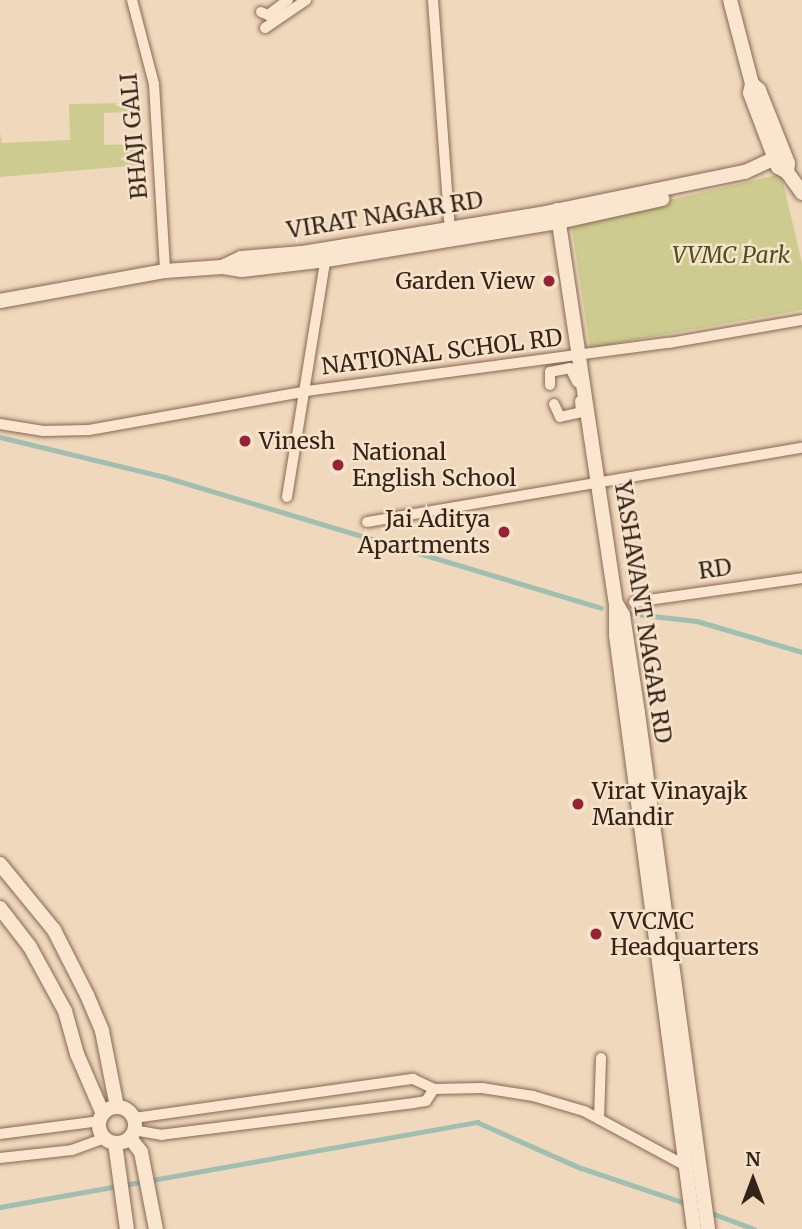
<!DOCTYPE html>
<html>
<head>
<meta charset="utf-8">
<style>
	body { margin:0 }
	#map { position:relative; width:802px; height:1229px; overflow:hidden; background:#efd8bb; font-family:Merriweather,serif }
	div>[style] { position:absolute }
	.green>* { inset:0; background:#cdcb8f }
	.stream>* { height:4.5px; margin:-2.25px; padding:0 2.25px; transform-origin:2.25px; border-radius:2.25px; background:#9fbfb1 }
	.roads { filter:drop-shadow(0 0 2px #866754) drop-shadow(0 0 2px #866754) }
	.minor>* { height:10px; margin:-5px; padding:0 5px; transform-origin:5px; border-radius:5px; background:#fae6ce }
	.tertiary>* { height:14px; margin:-7px; padding:0 7px; transform-origin:7px; border-radius:7px; background:#fae6ce }
	.tertiary>.ring { margin:-7px; padding:0; box-sizing:content-box; background:none; border:14px solid #fae6ce; border-radius:50% }
	.dots>* { width:19px; height:19px; translate:-50% -50%; box-sizing:border-box; border:4px solid #f6e3ca; border-radius:50% }
	span { translate:-50% -50%; white-space:nowrap; text-align:center; line-height:1.15; -webkit-text-stroke:5px #f6e3ca; paint-order:stroke }
	.street-label { font-size:23px; color:#35231a }
	.park-label { font-size:23px; color:#4d5220; font-style:italic }
	.poi-label { font-size:23px; color:#35231a }
	.right { translate:-100% -50%; text-align:right }
	.left { translate:0 -50%; text-align:left }
	.north { position:absolute; left:718px; top:1145px; width:70px; height:70px; -webkit-text-stroke:5px #f6e3ca; paint-order:stroke; rotate:0deg; font-size:19px; font-weight:700; line-height:28px; text-align:center; color:#35231a }
	.north::after { content:''; display:block; margin:auto; width:24px; height:32px; background:#35231a; clip-path:polygon(50% 0,100% 100%,50% 72%,0 100%) }
</style>
</head>
<body>
<div id="map">
	<div class="green">
		<div style="clip-path:polygon(128px 103px,130px 112px,104px 113px,104px 145px,140px 144px,141px 165px,0 177px,0 133px,2px 143px,70px 140px,69px 104px)"></div>
		<div style="clip-path:polygon(781px 174px,802px 263px,802px 310px,590px 348px,571px 223px)"></div>
	</div>
	<div class="stream">
		<div style="left:0;top:437px;width:170px;rotate:13.6deg"></div>
		<div style="left:165px;top:477px;width:455px;rotate:16.7deg"></div>
		<div style="left:626px;top:613px;width:71px;rotate:6.4deg"></div>
		<div style="left:697px;top:621px;width:109px;rotate:16.4deg"></div>
		<div style="left:0;top:1207px;width:485px;rotate:-10.1deg"></div>
		<div style="left:477px;top:1122px;width:114px;rotate:23.9deg"></div>
		<div style="left:581px;top:1168px;width:113px;rotate:18.6deg"></div>
		<div style="left:709px;top:1212px;width:48px;rotate:20.7deg"></div>
	</div>
	<div class="roads">
		<div class="minor">
			<div style="left:132px;top:0;width:87px;rotate:75.3deg"></div>
			<div style="left:154px;top:84px;width:187px;rotate:86.6deg"></div>
			<div style="left:433px;top:0;width:230px;rotate:85.8deg"></div>
			<div style="left:261px;top:12px;width:8px;rotate:23deg"></div>
			<div style="left:268px;top:15px;width:25px;rotate:-37deg"></div>
			<div style="left:265px;top:28px;width:50px;rotate:-34.3deg"></div>
			<div style="left:550px;top:385px;width:13px;rotate:-90deg"></div>
			<div style="left:550px;top:372px;width:20px;rotate:-11deg"></div>
			<div style="left:570px;top:368px;width:16px;rotate:63deg"></div>
			<div style="left:554px;top:404px;width:14px;rotate:65deg"></div>
			<div style="left:560px;top:417px;width:22px;rotate:-13deg"></div>
			<div style="left:581px;top:412px;width:11px;rotate:-95deg"></div>
			<div style="left:0;top:424px;width:44px;rotate:9.2deg"></div>
			<div style="left:43px;top:431px;width:46px;rotate:-1.2deg"></div>
			<div style="left:89px;top:430px;width:221px;rotate:-10.1deg"></div>
			<div style="left:307px;top:391px;width:365px;rotate:-7.6deg"></div>
			<div style="left:669px;top:343px;width:135px;rotate:-9.8deg"></div>
			<div style="left:287px;top:497px;width:245px;rotate:-80.8deg"></div>
			<div style="left:367px;top:522px;width:441px;rotate:-9.7deg"></div>
			<div style="left:634px;top:602px;width:170px;rotate:-8.1deg"></div>
			<div style="left:434px;top:1089px;width:48px;rotate:-1.2deg"></div>
			<div style="left:482px;top:1088px;width:52px;rotate:8.9deg"></div>
			<div style="left:533px;top:1096px;width:53px;rotate:16.4deg"></div>
			<div style="left:584px;top:1111px;width:116px;rotate:28.3deg"></div>
			<div style="left:134px;top:1118px;width:282px;rotate:-8deg"></div>
			<div style="left:413px;top:1079px;width:23px;rotate:25deg"></div>
			<div style="left:434px;top:1089px;width:14px;rotate:124deg"></div>
			<div style="left:426px;top:1101px;width:12px;rotate:171deg"></div>
			<div style="left:414px;top:1103px;width:254px;rotate:172.8deg"></div>
			<div style="left:162px;top:1135px;width:27px;rotate:-170deg"></div>
			<div style="left:599px;top:1119px;width:61px;rotate:-88.1deg"></div>
			<div style="left:0;top:1134px;width:101px;rotate:-7.4deg"></div>
			<div style="left:0;top:1158px;width:72px;rotate:-6.3deg"></div>
			<div style="left:72px;top:1150px;width:35px;rotate:-20deg"></div>
		</div>
		<div class="tertiary">
			<div style="left:730px;top:0;width:87px;rotate:75.3deg"></div>
			<div style="left:752px;top:84px;width:9px;rotate:103deg"></div>
			<div style="left:750px;top:93px;width:79px;rotate:69.3deg"></div>
			<div style="left:778px;top:167px;width:10px;rotate:29deg"></div>
			<div style="left:787px;top:172px;width:9px;rotate:-84deg"></div>
			<div style="left:788px;top:163px;width:79px;rotate:-111.7deg"></div>
			<div style="left:759px;top:90px;width:9px;rotate:-139deg"></div>
			<div style="left:787px;top:172px;width:26px;rotate:54deg"></div>
			<div style="left:557px;top:210px;width:397px;rotate:81.5deg"></div>
			<div style="left:616px;top:603px;width:14px;rotate:60deg"></div>
			<div style="left:623px;top:615px;width:99px;rotate:81.3deg"></div>
			<div style="left:638px;top:713px;width:521px;rotate:82.27deg"></div>
			<div style="left:223px;top:267px;width:19px;rotate:9deg"></div>
			<div style="left:242px;top:270px;width:85px;rotate:-6.8deg"></div>
			<div style="left:326px;top:260px;width:236px;rotate:-9.3deg"></div>
			<div style="left:559px;top:222px;width:106px;rotate:-12.6deg"></div>
			<div style="left:0;top:301px;width:168px;rotate:-10.3deg"></div>
			<div style="left:165px;top:271px;width:57px;rotate:-4deg"></div>
			<div style="left:222px;top:267px;width:21px;rotate:-25deg"></div>
			<div style="left:241px;top:258px;width:61px;rotate:-4.7deg"></div>
			<div style="left:302px;top:253px;width:241px;rotate:-9.3deg"></div>
			<div style="left:540px;top:214px;width:209px;rotate:-11.6deg"></div>
			<div style="left:745px;top:172px;width:43px;rotate:-24.8deg"></div>
			<div style="left:616px;top:605px;width:30px;rotate:90deg"></div>
			<div style="left:616px;top:635px;width:599px;rotate:82.52deg"></div>
			<div style="left:0;top:864px;width:85px;rotate:50.7deg"></div>
			<div style="left:54px;top:930px;width:73px;rotate:63.1deg"></div>
			<div style="left:87px;top:995px;width:39px;rotate:67deg"></div>
			<div style="left:102px;top:1031px;width:77px;rotate:78.8deg"></div>
			<div style="left:0;top:908px;width:49px;rotate:52.4deg"></div>
			<div style="left:30px;top:947px;width:73px;rotate:61.3deg"></div>
			<div style="left:65px;top:1011px;width:45px;rotate:74.4deg"></div>
			<div style="left:77px;top:1054px;width:65px;rotate:66.6deg"></div>
			<div class="ring" style="left:99px;top:1107px;width:22px;height:22px"></div>
			<div style="left:130px;top:1138px;width:18px;rotate:52deg"></div>
			<div style="left:141px;top:1152px;width:78px;rotate:79deg"></div>
			<div style="left:115px;top:1143px;width:87px;rotate:82.1deg"></div>
		</div>
	</div>
	<div class="dots">
		<div style="left:549px;top:281px;background:#972235"></div>
		<div style="left:245px;top:441px;background:#972235"></div>
		<div style="left:338px;top:465px;background:#972235"></div>
		<div style="left:504px;top:532px;background:#972235"></div>
		<div style="left:578px;top:804px;background:#972235"></div>
		<div style="left:596px;top:934px;background:#972235"></div>
	</div>
	<div class="street-label">
		<span style="left:134px;top:136px;rotate:-95deg">BHAJI GALI</span>
		<span style="left:385px;top:215px;rotate:-9deg">VIRAT NAGAR RD</span>
		<span style="left:442px;top:352px;rotate:-7deg">NATIONAL SCHOL RD</span>
		<span style="left:715px;top:569px;rotate:-8deg">RD</span>
		<span style="left:643px;top:612px;rotate:81deg">YASHAVANT NAGAR RD</span>
	</div>
	<div class="park-label">
		<span style="left:731px;top:255px">VVMC Park</span>
	</div>
	<div class="poi-label">
		<span class="right" style="left:535px;top:281px">Garden View</span>
		<span class="left" style="left:259px;top:441px">Vinesh</span>
		<span class="left" style="left:352px;top:465px">National<br>English School</span>
		<span class="right" style="left:490px;top:532px">Jai Aditya<br>Apartments</span>
		<span class="left" style="left:592px;top:804px">Virat Vinayajk<br>Mandir</span>
		<span class="left" style="left:610px;top:934px">VVCMC<br>Headquarters</span>
	</div>
	<div class="north">N</div>
</div>
</body>
</html>
